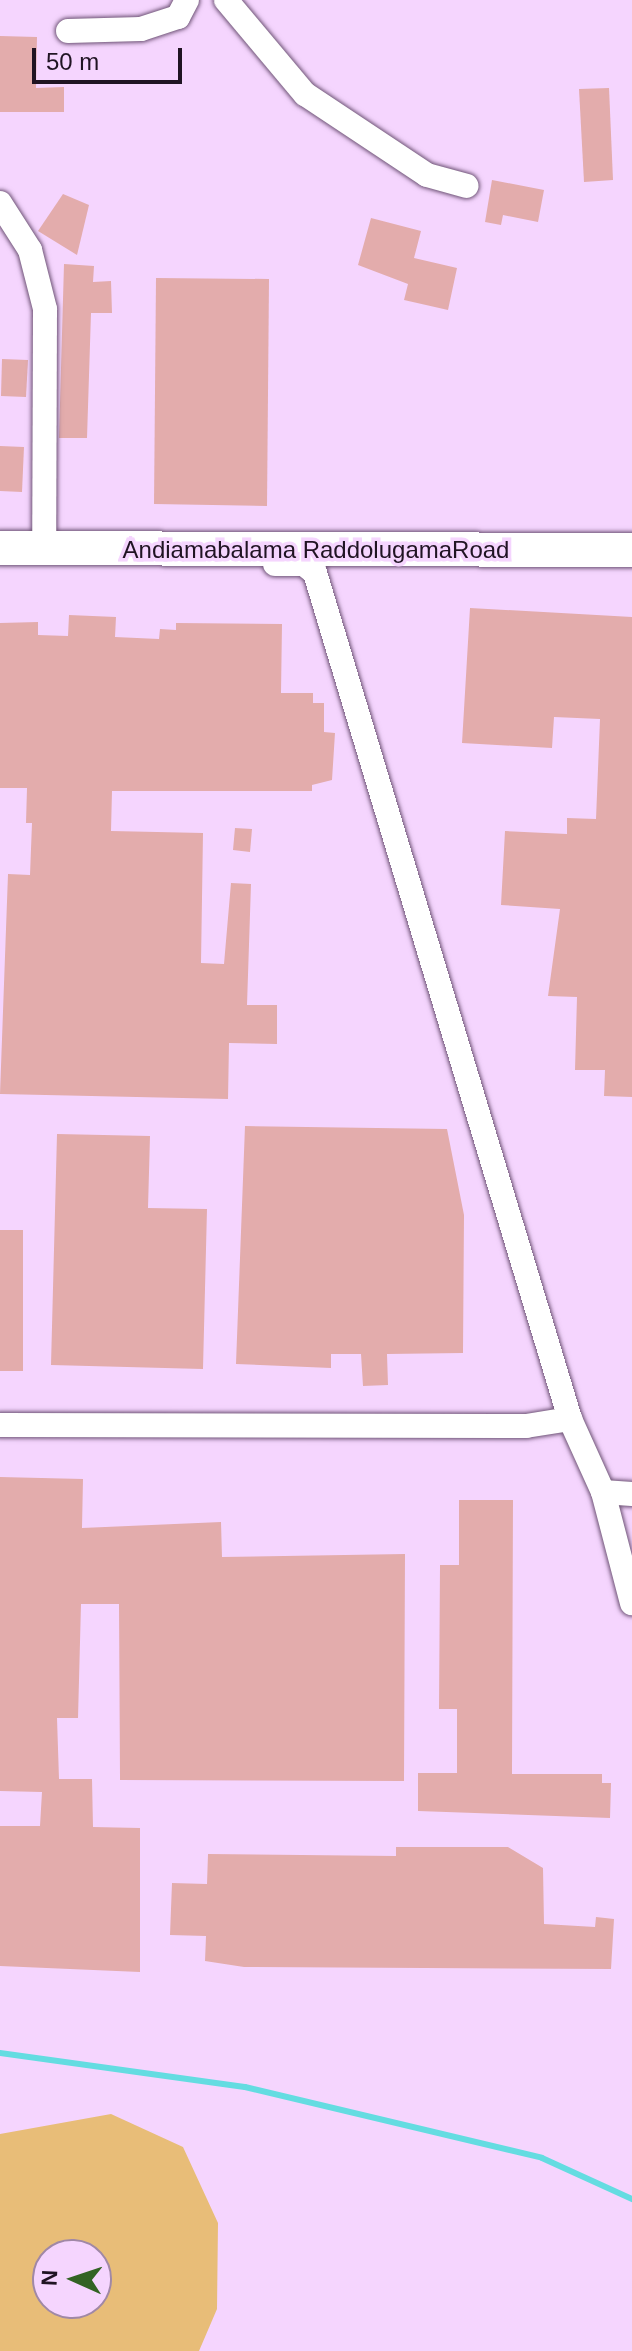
<!DOCTYPE html>
<html>
<head>
<meta charset="utf-8">
<style>
	body { margin:0 }
	#map { position:relative; width:632px; height:2351px; overflow:hidden; background:#f5d5fe; font-family:Arial,sans-serif }
	div>[style] { position:absolute }
	.green>* { inset:0; background:#e8bd78 }
	.stream>* { height:6px; margin:-3px; padding:0 3px; transform-origin:3px; border-radius:3px; background:#64dce1 }
	.building>* { inset:0; background:#e3acac }
	.roads { filter:drop-shadow(0 0 2px #6f5477) drop-shadow(0 0 2px #6f5477) }
	.street>* { height:24px; margin:-12px; padding:0 12px; transform-origin:12px; border-radius:12px; background:#fff }
	.secondary>* { height:34px; margin:-17px; padding:0 17px; transform-origin:17px; border-radius:17px; background:#fff }
	span { translate:-50% -50%; white-space:nowrap; text-align:center; line-height:1.15; -webkit-text-stroke:7px #f5d5fe; paint-order:stroke }
	.street-label { font-size:24px; color:#201423 }
	.north { position:absolute; left:32px; top:2239px; width:80px; height:80px; box-sizing:border-box; background:#f5d5fe; border:2px solid #a088a6; border-radius:50%; rotate:273deg; font-size:22px; font-weight:700; line-height:32px; text-align:center; color:#201423 }
	.north::after { content:''; display:block; margin:auto; width:28px; height:36px; background:#336324; clip-path:polygon(50% 0,100% 100%,50% 72%,0 100%) }
	.scale { position:absolute; left:32px; top:48px; width:150px; height:36px; box-sizing:border-box; border:4px solid #201423; border-top:0; padding-left:10px; font-size:24px; line-height:28px; white-space:nowrap; color:#201423; -webkit-text-stroke:6px #f5d5fe; paint-order:stroke }
</style>
</head>
<body>
<div id="map">
	<div class="green">
		<div style="clip-path:polygon(evenodd,111px 2114px,183px 2147px,218px 2223px,217px 2309px,199px 2351px,0 2351px,0 2134px,111px 2114px,48px 2255px,96px 2255px,96px 2303px,48px 2303px,48px 2255px)"></div>
	</div>
	<div class="stream">
		<div style="left:0;top:2053px;width:247px;rotate:7.9deg"></div>
		<div style="left:245px;top:2087px;width:305px;rotate:13.4deg"></div>
		<div style="left:542px;top:2158px;width:99px;rotate:24.5deg"></div>
	</div>
	<div class="building">
		<div style="clip-path:polygon(0 36px,37px 37px,36px 88px,64px 87px,64px 112px,0 112px)"></div>
		<div style="clip-path:polygon(609px 88px,613px 180px,584px 182px,579px 89px)"></div>
		<div style="clip-path:polygon(492px 180px,544px 190px,538px 222px,503px 215px,501px 225px,485px 222px)"></div>
		<div style="clip-path:polygon(63px 194px,89px 205px,77px 255px,38px 231px)"></div>
		<div style="clip-path:polygon(371px 218px,421px 231px,414px 258px,457px 268px,448px 310px,404px 300px,408px 284px,358px 265px)"></div>
		<div style="clip-path:polygon(64px 264px,94px 266px,93px 282px,111px 281px,112px 313px,91px 313px,87px 438px,59px 438px)"></div>
		<div style="clip-path:polygon(156px 278px,269px 279px,267px 506px,154px 504px)"></div>
		<div style="clip-path:polygon(2px 359px,28px 360px,26px 397px,1px 396px)"></div>
		<div style="clip-path:polygon(0 446px,24px 447px,22px 492px,0 491px)"></div>
		<div style="clip-path:polygon(470px 608px,632px 617px,632px 1097px,604px 1096px,605px 1070px,575px 1070px,577px 997px,548px 996px,560px 909px,501px 905px,505px 831px,567px 834px,567px 818px,596px 819px,600px 719px,554px 717px,552px 748px,462px 743px)"></div>
		<div style="clip-path:polygon(69px 615px,116px 617px,115px 637px,159px 639px,160px 629px,176px 630px,176px 623px,282px 624px,281px 693px,313px 693px,313px 703px,324px 703px,324px 732px,335px 733px,332px 780px,312px 785px,312px 791px,112px 791px,111px 831px,203px 833px,201px 963px,224px 964px,231px 883px,251px 884px,247px 1005px,277px 1005px,277px 1044px,229px 1043px,228px 1099px,0 1094px,8px 874px,30px 875px,32px 823px,26px 823px,27px 788px,0 788px,0 623px,38px 622px,38px 635px,68px 636px)"></div>
		<div style="clip-path:polygon(235px 828px,252px 829px,250px 852px,233px 850px)"></div>
		<div style="clip-path:polygon(245px 1126px,447px 1129px,464px 1215px,463px 1353px,387px 1354px,388px 1385px,363px 1386px,361px 1354px,331px 1354px,331px 1368px,236px 1364px)"></div>
		<div style="clip-path:polygon(57px 1134px,150px 1136px,148px 1208px,207px 1209px,203px 1369px,51px 1365px)"></div>
		<div style="clip-path:polygon(0 1230px,23px 1230px,23px 1371px,0 1371px)"></div>
		<div style="clip-path:polygon(0 1477px,83px 1479px,82px 1528px,221px 1522px,222px 1557px,405px 1554px,404px 1781px,120px 1780px,119px 1604px,81px 1604px,78px 1718px,57px 1718px,59px 1779px,92px 1779px,93px 1827px,140px 1828px,140px 1972px,0 1966px,0 1826px,40px 1826px,42px 1792px,0 1791px)"></div>
		<div style="clip-path:polygon(459px 1500px,513px 1500px,512px 1774px,602px 1774px,602px 1783px,611px 1783px,610px 1818px,418px 1811px,418px 1773px,457px 1773px,457px 1709px,439px 1709px,440px 1565px,459px 1565px)"></div>
		<div style="clip-path:polygon(396px 1847px,508px 1847px,543px 1868px,544px 1924px,595px 1927px,596px 1917px,614px 1919px,611px 1969px,244px 1967px,205px 1961px,206px 1936px,170px 1935px,172px 1883px,207px 1884px,208px 1854px,396px 1856px)"></div>
	</div>
	<div class="roads">
		<div class="street">
			<div style="left:226px;top:0;width:123px;rotate:50deg"></div>
			<div style="left:305px;top:94px;width:146px;rotate:33.6deg"></div>
			<div style="left:427px;top:175px;width:41px;rotate:15.4deg"></div>
			<div style="left:68px;top:31px;width:73px;rotate:-1.6deg"></div>
			<div style="left:141px;top:29px;width:39px;rotate:-18deg"></div>
			<div style="left:178px;top:17px;width:19px;rotate:-62deg"></div>
			<div style="left:0;top:203px;width:56px;rotate:57.4deg"></div>
			<div style="left:30px;top:250px;width:61px;rotate:75.7deg"></div>
			<div style="left:45px;top:309px;width:240px;rotate:90.2deg"></div>
			<div style="left:570px;top:1419px;width:80px;rotate:65.7deg"></div>
			<div style="left:603px;top:1492px;width:115px;rotate:75.4deg"></div>
			<div style="left:0;top:1425px;width:526px;rotate:0.11deg"></div>
			<div style="left:526px;top:1426px;width:45px;rotate:-9deg"></div>
			<div style="left:570px;top:1419px;width:884px;rotate:-106.77deg"></div>
			<div style="left:315px;top:573px;width:14px;rotate:-141deg"></div>
			<div style="left:304px;top:564px;width:29px;rotate:180deg"></div>
			<div style="left:603px;top:1492px;width:29px;rotate:4deg"></div>
		</div>
		<div class="secondary">
			<div style="left:0;top:548px;width:632px;rotate:0.18deg"></div>
		</div>
	</div>
	<div class="street-label">
		<span style="left:316px;top:550px">Andiamabalama RaddolugamaRoad</span>
	</div>
	<div class="north">N</div>
	<div class="scale">50 m</div>
</div>
</body>
</html>
